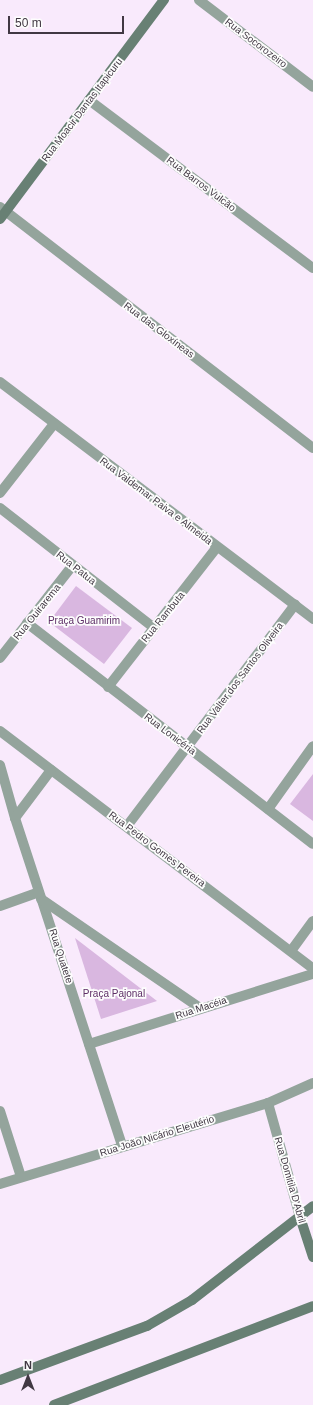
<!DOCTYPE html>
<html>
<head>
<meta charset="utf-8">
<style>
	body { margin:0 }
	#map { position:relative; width:313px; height:1405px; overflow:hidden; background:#f9eafc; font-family:Helvetica,sans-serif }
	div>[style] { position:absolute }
	.green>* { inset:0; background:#d9b7e0 }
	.street>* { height:10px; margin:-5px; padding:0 5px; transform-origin:5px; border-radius:5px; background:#94a49c }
	.secondary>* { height:10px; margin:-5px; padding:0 5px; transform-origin:5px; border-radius:5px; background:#688074 }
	span { translate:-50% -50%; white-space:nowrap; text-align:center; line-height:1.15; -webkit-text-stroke:3.5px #fdfdfd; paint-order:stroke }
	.street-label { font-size:10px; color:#413843 }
	.park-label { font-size:10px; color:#5d2e66 }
	.north { position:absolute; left:8px; top:1357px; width:40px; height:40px; -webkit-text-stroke:3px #fdfdfd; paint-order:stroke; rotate:0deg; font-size:11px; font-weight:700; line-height:16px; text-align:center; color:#413843 }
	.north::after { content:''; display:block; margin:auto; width:14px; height:18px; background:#413843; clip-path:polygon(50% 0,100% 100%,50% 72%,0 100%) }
	.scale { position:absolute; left:8px; top:16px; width:116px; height:18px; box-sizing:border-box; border:2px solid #413843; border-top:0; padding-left:5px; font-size:12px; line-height:14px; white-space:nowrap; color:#413843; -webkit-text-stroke:3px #fdfdfd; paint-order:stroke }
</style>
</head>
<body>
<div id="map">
	<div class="green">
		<div style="clip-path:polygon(76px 586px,132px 628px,104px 664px,49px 622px)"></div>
		<div style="clip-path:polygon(313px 774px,313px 821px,290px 804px)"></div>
		<div style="clip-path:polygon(75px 938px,157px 1001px,101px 1019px)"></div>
	</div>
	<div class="street">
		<div style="left:199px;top:0;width:143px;rotate:37.3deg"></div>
		<div style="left:89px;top:100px;width:280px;rotate:36.9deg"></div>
		<div style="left:0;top:207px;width:395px;rotate:37.6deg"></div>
		<div style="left:0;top:382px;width:393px;rotate:37.1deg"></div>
		<div style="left:0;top:493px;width:88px;rotate:-52deg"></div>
		<div style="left:0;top:508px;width:194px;rotate:37.9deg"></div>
		<div style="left:27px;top:623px;width:361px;rotate:37.7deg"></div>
		<div style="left:0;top:658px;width:118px;rotate:-51.9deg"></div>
		<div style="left:108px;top:687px;width:177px;rotate:-52.1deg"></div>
		<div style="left:0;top:731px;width:393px;rotate:37.2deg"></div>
		<div style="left:0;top:765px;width:55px;rotate:74.2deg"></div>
		<div style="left:15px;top:818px;width:345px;rotate:71.9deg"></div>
		<div style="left:268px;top:809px;width:77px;rotate:-54.5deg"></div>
		<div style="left:15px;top:818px;width:60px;rotate:-53.1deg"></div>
		<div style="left:127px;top:826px;width:278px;rotate:-52.8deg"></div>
		<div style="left:41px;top:899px;width:193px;rotate:34.4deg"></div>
		<div style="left:0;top:906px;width:41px;rotate:-19.7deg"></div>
		<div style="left:291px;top:951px;width:37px;rotate:-54deg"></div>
		<div style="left:89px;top:1044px;width:235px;rotate:-17.4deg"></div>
		<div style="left:268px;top:1103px;width:118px;rotate:74.3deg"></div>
		<div style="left:0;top:1111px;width:69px;rotate:72.3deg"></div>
		<div style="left:0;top:1184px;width:280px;rotate:-16.8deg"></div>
		<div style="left:268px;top:1103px;width:49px;rotate:-24deg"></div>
	</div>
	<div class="secondary">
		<div style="left:0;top:219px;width:274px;rotate:-53.2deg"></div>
		<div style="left:300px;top:1217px;width:42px;rotate:72deg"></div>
		<div style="left:0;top:1380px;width:157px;rotate:-20.2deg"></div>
		<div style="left:147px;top:1326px;width:52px;rotate:-30deg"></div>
		<div style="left:192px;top:1300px;width:153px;rotate:-37.8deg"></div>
		<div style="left:54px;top:1405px;width:277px;rotate:-20.9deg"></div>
	</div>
	<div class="street-label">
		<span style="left:256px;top:43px;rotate:37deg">Rua Socorozeiro</span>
		<span style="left:82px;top:110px;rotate:-53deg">Rua Moacir Dantas Itapicuru</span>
		<span style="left:201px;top:184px;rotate:37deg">Rua Barros Vulcão</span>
		<span style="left:159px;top:330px;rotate:37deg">Rua das Gloxíneas</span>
		<span style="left:156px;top:501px;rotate:37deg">Rua Valdemar Paiva e Almeida</span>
		<span style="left:76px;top:568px;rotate:38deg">Rua Patua</span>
		<span style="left:37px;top:612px;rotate:-51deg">Rua Ouirarema</span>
		<span style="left:163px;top:617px;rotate:-51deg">Rua Rambuta</span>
		<span style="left:240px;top:678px;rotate:-53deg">Rua Valter dos Santos Oliveira</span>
		<span style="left:170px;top:734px;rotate:37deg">Rua Lonicéria</span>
		<span style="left:157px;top:849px;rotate:37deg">Rua Pedro Gomes Pereira</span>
		<span style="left:61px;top:956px;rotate:72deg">Rua Quatete</span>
		<span style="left:201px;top:1008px;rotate:-18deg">Rua Macéia</span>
		<span style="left:157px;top:1136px;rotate:-17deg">Rua João Nicário Eleutério</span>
		<span style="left:290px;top:1180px;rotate:74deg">Rua Domitila D'Abril</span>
	</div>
	<div class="park-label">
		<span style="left:84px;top:621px">Praça Guamirim</span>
		<span style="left:114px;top:994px">Praça Pajonal</span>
	</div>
	<div class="north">N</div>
	<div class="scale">50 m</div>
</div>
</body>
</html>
